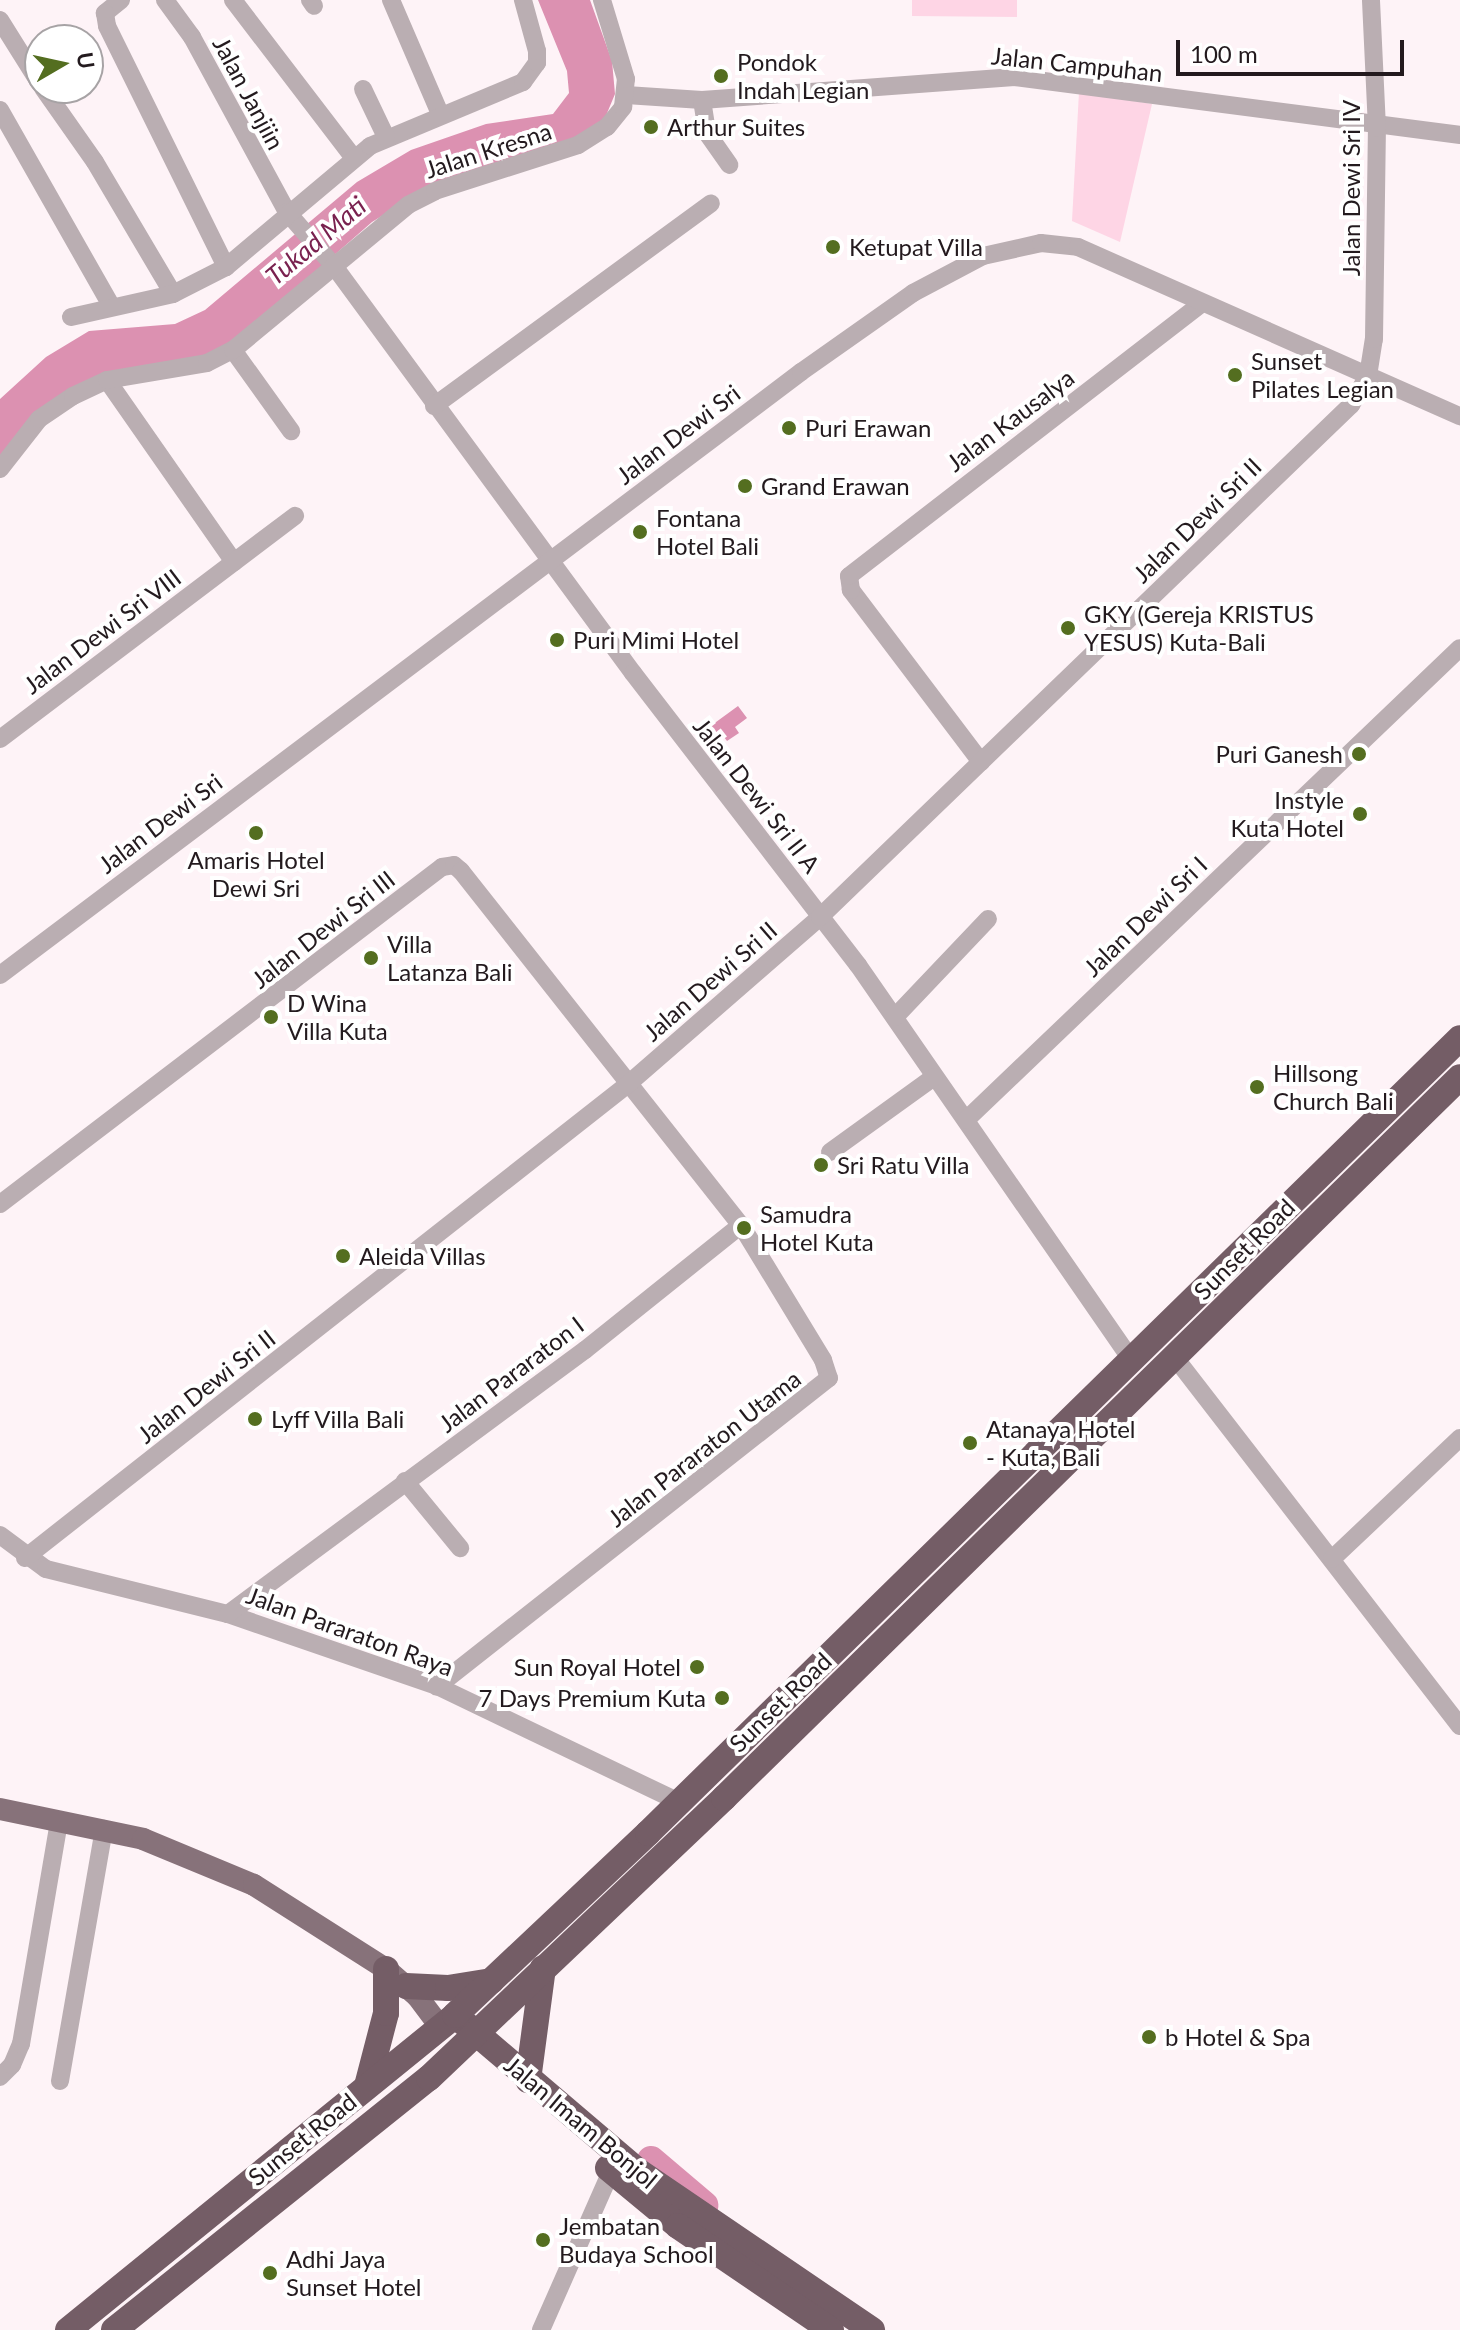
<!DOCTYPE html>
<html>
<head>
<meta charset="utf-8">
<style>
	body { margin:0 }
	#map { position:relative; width:1460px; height:2330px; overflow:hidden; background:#fef3f7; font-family:Lato,sans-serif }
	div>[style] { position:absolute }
	.green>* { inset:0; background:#fed5e5 }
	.water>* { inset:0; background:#dc91b1 }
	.river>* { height:28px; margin:-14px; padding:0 14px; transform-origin:14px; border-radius:14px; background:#dc91b1 }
	.minor>* { height:18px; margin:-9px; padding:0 9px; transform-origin:9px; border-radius:9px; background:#baaeb2 }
	.major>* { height:22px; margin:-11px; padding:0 11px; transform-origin:11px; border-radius:11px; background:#87727a }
	.highway>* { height:26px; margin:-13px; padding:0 13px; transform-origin:13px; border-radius:13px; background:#745d66 }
	.dots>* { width:22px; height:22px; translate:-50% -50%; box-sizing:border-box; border:4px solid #fff; border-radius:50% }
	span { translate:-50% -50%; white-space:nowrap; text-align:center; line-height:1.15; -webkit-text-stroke:8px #fff; paint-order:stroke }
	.poi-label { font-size:24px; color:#231a1e }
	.left { translate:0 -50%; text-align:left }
	.right { translate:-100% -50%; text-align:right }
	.street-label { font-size:24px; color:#231a1e }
	.water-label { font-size:26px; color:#79214f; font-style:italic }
	.north { position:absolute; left:24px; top:24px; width:80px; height:80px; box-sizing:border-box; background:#fff; border:2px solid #a7a3a5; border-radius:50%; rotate:81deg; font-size:22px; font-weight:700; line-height:32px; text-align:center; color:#231a1e }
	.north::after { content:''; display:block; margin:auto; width:28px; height:36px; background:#546e20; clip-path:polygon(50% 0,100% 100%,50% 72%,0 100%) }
	.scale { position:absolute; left:1176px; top:40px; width:228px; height:36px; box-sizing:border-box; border:4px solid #231a1e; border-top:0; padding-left:10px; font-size:24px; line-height:28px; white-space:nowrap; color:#231a1e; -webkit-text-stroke:6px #fff; paint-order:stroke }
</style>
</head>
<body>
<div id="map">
	<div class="green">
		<div style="clip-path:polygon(912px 0,1017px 0,1017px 17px,912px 16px)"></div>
		<div style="clip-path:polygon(1079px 92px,1152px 104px,1120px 242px,1072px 221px)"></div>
	</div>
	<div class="water">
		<div style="clip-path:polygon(538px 0,590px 0,612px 61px,615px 94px,605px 118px,577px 143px,435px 183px,372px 222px,234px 343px,203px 360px,111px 373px,0 456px,0 399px,46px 357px,89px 331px,175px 324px,205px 310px,357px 182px,411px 150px,486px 124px,553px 114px,569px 93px,567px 71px)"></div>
		<div style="clip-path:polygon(738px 706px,747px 718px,735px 727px,739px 733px,727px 741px,724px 737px,709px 744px,701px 733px)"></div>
	</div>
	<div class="river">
		<div style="left:651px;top:2160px;width:70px;rotate:40.3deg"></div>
	</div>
	<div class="minor">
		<div style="left:121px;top:0;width:21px;rotate:141deg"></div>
		<div style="left:105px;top:13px;width:13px;rotate:81deg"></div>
		<div style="left:107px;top:26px;width:269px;rotate:63.7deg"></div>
		<div style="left:165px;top:0;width:46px;rotate:53.9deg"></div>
		<div style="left:192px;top:37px;width:199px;rotate:61.5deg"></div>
		<div style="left:287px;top:212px;width:72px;rotate:49deg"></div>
		<div style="left:334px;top:266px;width:505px;rotate:53.7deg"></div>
		<div style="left:633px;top:673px;width:369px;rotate:52.4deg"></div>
		<div style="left:858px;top:965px;width:479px;rotate:55.3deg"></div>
		<div style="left:233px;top:0;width:198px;rotate:52.6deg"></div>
		<div style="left:310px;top:0;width:7px;rotate:56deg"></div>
		<div style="left:391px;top:0;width:124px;rotate:66.7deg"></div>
		<div style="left:0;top:20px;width:75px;rotate:58deg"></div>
		<div style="left:43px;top:88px;width:90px;rotate:54.9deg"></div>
		<div style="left:95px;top:162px;width:153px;rotate:59.4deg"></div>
		<div style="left:173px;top:294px;width:59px;rotate:-27deg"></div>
		<div style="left:226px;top:267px;width:188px;rotate:-40deg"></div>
		<div style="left:370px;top:146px;width:166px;rotate:-22.7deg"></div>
		<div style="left:523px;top:82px;width:24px;rotate:-54deg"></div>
		<div style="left:537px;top:63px;width:12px;rotate:-90deg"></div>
		<div style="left:537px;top:51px;width:53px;rotate:-105.4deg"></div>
		<div style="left:363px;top:89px;width:53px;rotate:64.4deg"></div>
		<div style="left:626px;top:95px;width:76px;rotate:3.8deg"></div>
		<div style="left:702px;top:100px;width:313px;rotate:-4.2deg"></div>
		<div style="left:1014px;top:77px;width:450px;rotate:7.4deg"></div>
		<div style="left:702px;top:100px;width:33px;rotate:81deg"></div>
		<div style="left:707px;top:133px;width:39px;rotate:55deg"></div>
		<div style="left:0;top:110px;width:224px;rotate:60.4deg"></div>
		<div style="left:71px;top:317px;width:105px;rotate:-12.7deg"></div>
		<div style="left:233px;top:350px;width:100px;rotate:54.4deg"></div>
		<div style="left:107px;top:380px;width:222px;rotate:55.1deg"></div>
		<div style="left:434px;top:406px;width:343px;rotate:-36.2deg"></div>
		<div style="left:0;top:469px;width:63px;rotate:-52deg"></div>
		<div style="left:39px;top:419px;width:41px;rotate:-34.1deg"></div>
		<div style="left:73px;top:396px;width:38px;rotate:-25deg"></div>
		<div style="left:107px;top:380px;width:101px;rotate:-9.6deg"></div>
		<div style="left:207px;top:363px;width:29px;rotate:-27deg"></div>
		<div style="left:233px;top:350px;width:227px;rotate:-39.6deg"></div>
		<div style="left:408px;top:205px;width:30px;rotate:-27deg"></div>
		<div style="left:435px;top:191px;width:150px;rotate:-17.8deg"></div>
		<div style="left:578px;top:145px;width:34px;rotate:-32deg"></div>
		<div style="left:607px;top:127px;width:26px;rotate:-51deg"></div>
		<div style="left:623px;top:107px;width:28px;rotate:-84deg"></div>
		<div style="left:626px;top:79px;width:83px;rotate:-106.9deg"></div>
		<div style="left:0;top:739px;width:370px;rotate:-37.1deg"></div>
		<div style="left:981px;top:762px;width:216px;rotate:-127.1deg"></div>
		<div style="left:851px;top:590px;width:14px;rotate:-98deg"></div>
		<div style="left:849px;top:576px;width:445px;rotate:-37.7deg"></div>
		<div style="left:0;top:975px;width:1003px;rotate:-36.97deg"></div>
		<div style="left:801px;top:372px;width:137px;rotate:-35.2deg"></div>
		<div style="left:913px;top:293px;width:79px;rotate:-27.9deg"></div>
		<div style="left:983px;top:256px;width:59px;rotate:-12.6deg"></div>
		<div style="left:1041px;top:243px;width:37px;rotate:6deg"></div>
		<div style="left:1078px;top:247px;width:418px;rotate:23.9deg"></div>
		<div style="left:895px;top:1017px;width:135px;rotate:-46.5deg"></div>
		<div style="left:966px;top:1120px;width:683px;rotate:-43.7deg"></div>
		<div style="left:830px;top:1152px;width:128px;rotate:-35.8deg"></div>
		<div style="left:0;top:1204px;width:556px;rotate:-37.32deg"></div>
		<div style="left:442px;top:867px;width:12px;rotate:-9deg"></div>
		<div style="left:454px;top:865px;width:9px;rotate:41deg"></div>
		<div style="left:461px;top:871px;width:451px;rotate:51.7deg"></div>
		<div style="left:741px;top:1225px;width:158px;rotate:58.7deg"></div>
		<div style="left:823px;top:1360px;width:19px;rotate:72deg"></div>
		<div style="left:829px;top:1378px;width:499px;rotate:141.8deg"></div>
		<div style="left:1173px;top:1355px;width:469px;rotate:52.3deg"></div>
		<div style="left:405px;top:1481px;width:87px;rotate:50.6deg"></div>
		<div style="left:0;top:1535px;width:57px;rotate:36.5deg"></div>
		<div style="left:46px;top:1569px;width:187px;rotate:13.9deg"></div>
		<div style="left:228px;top:1614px;width:221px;rotate:19deg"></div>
		<div style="left:437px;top:1686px;width:266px;rotate:25.6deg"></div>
		<div style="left:25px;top:1558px;width:766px;rotate:-38.16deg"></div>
		<div style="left:627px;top:1085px;width:256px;rotate:-41deg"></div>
		<div style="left:820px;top:917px;width:738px;rotate:-43.96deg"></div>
		<div style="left:1351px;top:405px;width:34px;rotate:-60deg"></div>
		<div style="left:1368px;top:376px;width:37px;rotate:-81deg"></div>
		<div style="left:1374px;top:339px;width:211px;rotate:-89.2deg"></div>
		<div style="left:1377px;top:128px;width:128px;rotate:-92.7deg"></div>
		<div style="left:1332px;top:1559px;width:176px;rotate:-43.4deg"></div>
		<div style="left:228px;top:1614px;width:444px;rotate:-36.5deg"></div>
		<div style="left:585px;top:1350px;width:200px;rotate:-38.7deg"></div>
		<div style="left:0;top:2077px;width:17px;rotate:-45deg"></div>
		<div style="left:12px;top:2065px;width:23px;rotate:-67deg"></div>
		<div style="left:21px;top:2044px;width:226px;rotate:-80.3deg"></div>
		<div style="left:60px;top:2081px;width:256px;rotate:-80.1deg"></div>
		<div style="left:541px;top:2330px;width:174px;rotate:-66.2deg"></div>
	</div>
	<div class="major">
		<div style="left:0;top:1809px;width:146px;rotate:11.8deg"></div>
		<div style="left:143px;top:1839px;width:120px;rotate:22.5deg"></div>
		<div style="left:254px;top:1885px;width:156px;rotate:32.5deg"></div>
		<div style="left:386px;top:1969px;width:41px;rotate:41.1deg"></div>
		<div style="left:417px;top:1996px;width:39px;rotate:53deg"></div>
	</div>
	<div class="highway">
		<div style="left:406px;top:1986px;width:42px;rotate:2.7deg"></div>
		<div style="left:448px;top:1988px;width:44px;rotate:-9.2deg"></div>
		<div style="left:463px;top:2022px;width:230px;rotate:40.4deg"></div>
		<div style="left:638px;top:2171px;width:283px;rotate:34.2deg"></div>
		<div style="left:528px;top:2080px;width:113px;rotate:-82.4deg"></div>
		<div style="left:367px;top:2086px;width:75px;rotate:-75.4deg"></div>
		<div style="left:386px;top:2013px;width:44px;rotate:-90deg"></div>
		<div style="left:608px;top:2168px;width:91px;rotate:39.6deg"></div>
		<div style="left:678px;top:2226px;width:185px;rotate:34.2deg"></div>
		<div style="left:68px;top:2330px;width:499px;rotate:-39.1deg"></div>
		<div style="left:455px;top:2015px;width:265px;rotate:-43.3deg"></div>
		<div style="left:648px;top:1833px;width:1136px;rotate:-44.39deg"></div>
		<div style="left:114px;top:2330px;width:403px;rotate:-38.7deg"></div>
		<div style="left:429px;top:2078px;width:407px;rotate:-43.5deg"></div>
		<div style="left:724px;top:1798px;width:1030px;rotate:-44.41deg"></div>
	</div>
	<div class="dots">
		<div style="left:721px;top:76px;background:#546e20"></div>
		<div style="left:651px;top:127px;background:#546e20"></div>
		<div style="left:833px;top:247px;background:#546e20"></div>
		<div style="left:1235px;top:375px;background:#546e20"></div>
		<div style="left:789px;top:428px;background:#546e20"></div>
		<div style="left:745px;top:486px;background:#546e20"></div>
		<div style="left:640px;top:532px;background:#546e20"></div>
		<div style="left:1068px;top:628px;background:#546e20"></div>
		<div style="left:557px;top:640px;background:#546e20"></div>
		<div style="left:1359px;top:754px;background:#546e20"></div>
		<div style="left:1360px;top:814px;background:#546e20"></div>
		<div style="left:256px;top:833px;background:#546e20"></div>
		<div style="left:371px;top:958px;background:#546e20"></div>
		<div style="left:271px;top:1017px;background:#546e20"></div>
		<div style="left:1257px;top:1087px;background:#546e20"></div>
		<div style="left:821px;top:1165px;background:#546e20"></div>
		<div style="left:744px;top:1228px;background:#546e20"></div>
		<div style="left:343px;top:1256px;background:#546e20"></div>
		<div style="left:255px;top:1419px;background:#546e20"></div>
		<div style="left:970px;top:1443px;background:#546e20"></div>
		<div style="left:697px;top:1667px;background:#546e20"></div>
		<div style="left:722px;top:1698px;background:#546e20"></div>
		<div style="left:1149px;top:2037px;background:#546e20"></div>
		<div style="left:543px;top:2240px;background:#546e20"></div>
		<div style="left:270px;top:2273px;background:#546e20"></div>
	</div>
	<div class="poi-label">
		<span class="left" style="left:737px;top:76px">Pondok<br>Indah Legian</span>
		<span class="left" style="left:667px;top:127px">Arthur Suites</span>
		<span class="left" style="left:849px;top:247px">Ketupat Villa</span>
		<span class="left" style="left:1251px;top:375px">Sunset<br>Pilates Legian</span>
		<span class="left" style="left:805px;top:428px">Puri Erawan</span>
		<span class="left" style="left:761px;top:486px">Grand Erawan</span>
		<span class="left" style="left:656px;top:532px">Fontana<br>Hotel Bali</span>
		<span class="left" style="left:1084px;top:628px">GKY (Gereja KRISTUS<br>YESUS) Kuta-Bali</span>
		<span class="left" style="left:573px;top:640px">Puri Mimi Hotel</span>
		<span class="right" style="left:1343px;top:754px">Puri Ganesh</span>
		<span class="right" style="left:1344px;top:814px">Instyle<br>Kuta Hotel</span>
		<span style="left:256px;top:874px">Amaris Hotel<br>Dewi Sri</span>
		<span class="left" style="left:387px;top:958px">Villa<br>Latanza Bali</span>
		<span class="left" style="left:287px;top:1017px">D Wina<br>Villa Kuta</span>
		<span class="left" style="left:1273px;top:1087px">Hillsong<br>Church Bali</span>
		<span class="left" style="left:837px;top:1165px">Sri Ratu Villa</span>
		<span class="left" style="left:760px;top:1228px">Samudra<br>Hotel Kuta</span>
		<span class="left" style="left:359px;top:1256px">Aleida Villas</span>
		<span class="left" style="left:271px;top:1419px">Lyff Villa Bali</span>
		<span class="left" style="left:986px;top:1443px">Atanaya Hotel<br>- Kuta, Bali</span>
		<span class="right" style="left:681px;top:1667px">Sun Royal Hotel</span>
		<span class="right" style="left:706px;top:1698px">7 Days Premium Kuta</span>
		<span class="left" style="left:1165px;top:2037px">b Hotel &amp; Spa</span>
		<span class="left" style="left:559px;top:2240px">Jembatan<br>Budaya School</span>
		<span class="left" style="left:286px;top:2273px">Adhi Jaya<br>Sunset Hotel</span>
	</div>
	<div class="street-label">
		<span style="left:1077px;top:64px;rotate:6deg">Jalan Campuhan</span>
		<span style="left:249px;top:93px;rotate:62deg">Jalan Janjiin</span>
		<span style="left:488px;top:150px;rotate:-18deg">Jalan Kresna</span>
		<span style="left:1351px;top:188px;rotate:-90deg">Jalan Dewi Sri IV</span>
		<span style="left:1010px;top:420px;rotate:-37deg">Jalan Kausalya</span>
		<span style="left:678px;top:434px;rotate:-37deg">Jalan Dewi Sri</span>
		<span style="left:1197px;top:520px;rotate:-44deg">Jalan Dewi Sri II</span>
		<span style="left:102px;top:631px;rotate:-37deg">Jalan Dewi Sri VIII</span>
		<span style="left:757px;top:795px;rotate:52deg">Jalan Dewi Sri II A</span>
		<span style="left:160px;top:823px;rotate:-37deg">Jalan Dewi Sri</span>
		<span style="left:1145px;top:916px;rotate:-44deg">Jalan Dewi Sri I</span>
		<span style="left:323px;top:929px;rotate:-38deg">Jalan Dewi Sri III</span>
		<span style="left:710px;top:981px;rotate:-41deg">Jalan Dewi Sri II</span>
		<span style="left:1244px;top:1249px;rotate:-45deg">Sunset Road</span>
		<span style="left:511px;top:1374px;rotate:-37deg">Jalan Pararaton I</span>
		<span style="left:206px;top:1386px;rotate:-38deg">Jalan Dewi Sri II</span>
		<span style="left:704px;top:1448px;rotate:-38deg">Jalan Pararaton Utama</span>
		<span style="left:350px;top:1631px;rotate:20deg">Jalan Pararaton Raya</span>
		<span style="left:780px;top:1702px;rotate:-44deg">Sunset Road</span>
		<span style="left:581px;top:2122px;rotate:40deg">Jalan Imam Bonjol</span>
		<span style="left:302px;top:2139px;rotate:-39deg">Sunset Road</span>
	</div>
	<div class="water-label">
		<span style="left:316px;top:241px;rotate:-40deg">Tukad Mati</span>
	</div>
	<div class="north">U</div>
	<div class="scale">100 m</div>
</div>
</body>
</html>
